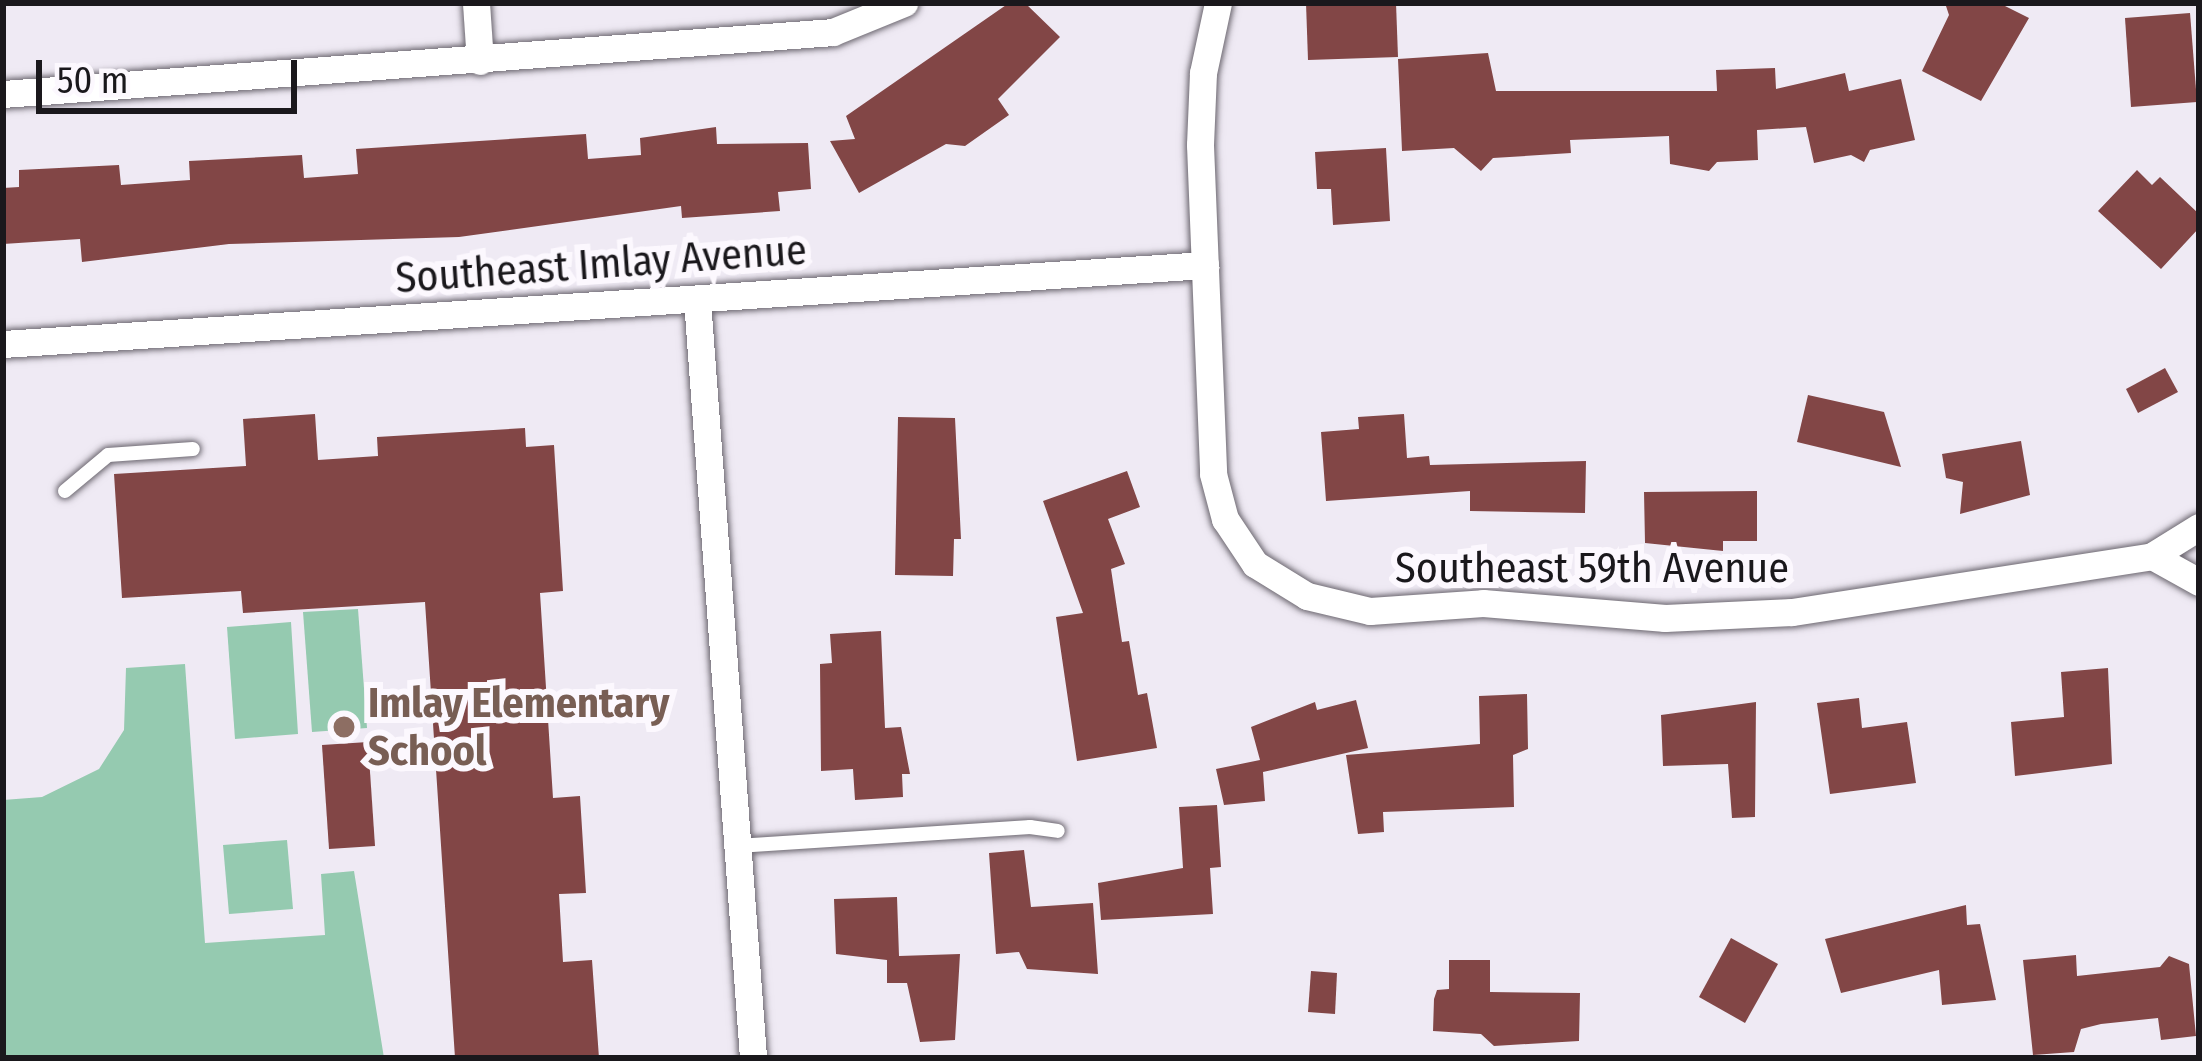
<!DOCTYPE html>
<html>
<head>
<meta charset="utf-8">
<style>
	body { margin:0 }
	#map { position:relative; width:2202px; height:1061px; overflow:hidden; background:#efeaf4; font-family:"Fira Sans Condensed",sans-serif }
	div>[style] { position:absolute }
	.green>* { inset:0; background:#95cab0 }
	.building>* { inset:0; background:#824646 }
	.roads { filter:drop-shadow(0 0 3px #6c6770) drop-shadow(0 0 3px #6c6770) }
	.lane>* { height:14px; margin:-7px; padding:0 7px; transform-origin:7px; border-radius:7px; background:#fff }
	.street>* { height:27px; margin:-13.5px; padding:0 13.5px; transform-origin:13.5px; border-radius:13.5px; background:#fff }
	.dots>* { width:33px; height:33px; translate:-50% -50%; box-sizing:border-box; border:6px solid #fcf8fe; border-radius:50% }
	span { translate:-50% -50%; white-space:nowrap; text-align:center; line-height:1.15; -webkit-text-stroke:12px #fcf8fe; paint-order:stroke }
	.street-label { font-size:42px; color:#1a181c }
	.education-label { font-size:42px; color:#785e54; font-weight:700 }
	.left { translate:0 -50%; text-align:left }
	.frame { position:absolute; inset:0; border:6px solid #1a181c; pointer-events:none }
	.scale { position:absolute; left:36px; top:60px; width:261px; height:54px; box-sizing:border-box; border:6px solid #1a181c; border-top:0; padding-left:15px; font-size:36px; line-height:42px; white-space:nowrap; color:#1a181c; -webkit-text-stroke:9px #fcf8fe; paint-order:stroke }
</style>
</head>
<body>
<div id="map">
	<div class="green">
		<div style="clip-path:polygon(358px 609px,367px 728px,312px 732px,303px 612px)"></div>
		<div style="clip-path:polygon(291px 622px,298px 734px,235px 739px,227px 627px)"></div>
		<div style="clip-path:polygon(185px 664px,205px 943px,325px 935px,321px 874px,354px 871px,384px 1058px,3px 1058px,3px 800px,42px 797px,99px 769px,124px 730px,126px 668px)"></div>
		<div style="clip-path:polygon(287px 840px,293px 909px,229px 914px,223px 845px)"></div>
	</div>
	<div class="building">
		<div style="clip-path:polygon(1009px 3px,1025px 3px,1060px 37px,998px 99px,1009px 115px,965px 146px,946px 144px,859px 193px,830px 141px,855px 139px,846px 116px)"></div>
		<div style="clip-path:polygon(1306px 3px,1396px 3px,1398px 57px,1308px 60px)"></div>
		<div style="clip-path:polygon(1945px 3px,1999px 3px,2029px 18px,1981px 101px,1922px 71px,1949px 15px)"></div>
		<div style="clip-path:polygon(2190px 13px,2197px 102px,2131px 107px,2125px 18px)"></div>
		<div style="clip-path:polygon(1488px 53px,1496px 91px,1717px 91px,1716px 70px,1775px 68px,1776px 89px,1845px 73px,1849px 91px,1901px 79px,1915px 140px,1870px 150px,1864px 162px,1851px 155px,1814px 163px,1806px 127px,1757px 130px,1758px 160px,1717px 162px,1709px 171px,1670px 164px,1669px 136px,1570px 140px,1571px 153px,1493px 158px,1481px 171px,1454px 148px,1402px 151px,1398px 59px)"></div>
		<div style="clip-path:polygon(716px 127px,717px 144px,808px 143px,811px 189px,778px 192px,780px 211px,682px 218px,681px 206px,459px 237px,229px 244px,82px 262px,80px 239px,3px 244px,3px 188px,19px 187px,19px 170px,119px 165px,121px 185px,190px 180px,189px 161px,302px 155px,304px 178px,358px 174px,356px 149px,586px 134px,588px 159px,641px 155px,640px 138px)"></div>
		<div style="clip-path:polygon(1386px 148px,1390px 221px,1333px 225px,1331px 189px,1317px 189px,1315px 152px)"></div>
		<div style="clip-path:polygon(2137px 170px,2152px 185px,2160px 177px,2199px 214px,2199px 228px,2161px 269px,2098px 211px)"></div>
		<div style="clip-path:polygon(2165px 368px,2178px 392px,2138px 413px,2126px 389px)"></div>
		<div style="clip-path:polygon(1808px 395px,1884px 412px,1901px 467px,1797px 442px)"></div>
		<div style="clip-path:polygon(315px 414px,318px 460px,378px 456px,377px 437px,525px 428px,526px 447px,554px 445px,563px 591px,540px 593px,553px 798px,580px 796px,586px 893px,559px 894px,563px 962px,592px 960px,599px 1058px,455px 1058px,425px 602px,243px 613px,241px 591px,122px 598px,114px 474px,246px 466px,243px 419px)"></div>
		<div style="clip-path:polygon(1404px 414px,1407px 458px,1429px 456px,1430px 465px,1586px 461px,1585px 513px,1470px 511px,1470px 491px,1326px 501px,1321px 432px,1359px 429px,1358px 417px)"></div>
		<div style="clip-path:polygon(898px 417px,955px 418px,961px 539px,954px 539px,953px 576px,895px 575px)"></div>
		<div style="clip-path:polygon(2021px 441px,2030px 495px,1960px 514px,1963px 482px,1946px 478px,1942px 454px)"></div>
		<div style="clip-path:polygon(1127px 471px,1140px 507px,1108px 519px,1125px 564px,1111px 569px,1122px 642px,1129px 641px,1138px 695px,1147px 693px,1157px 748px,1077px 761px,1056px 617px,1083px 613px,1043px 501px)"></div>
		<div style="clip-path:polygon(1757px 491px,1757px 541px,1723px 541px,1723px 551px,1645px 543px,1644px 492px)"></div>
		<div style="clip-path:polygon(881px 631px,885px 728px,901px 727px,910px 774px,902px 774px,903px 797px,855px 800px,853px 769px,821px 771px,820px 664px,832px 663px,830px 634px)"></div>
		<div style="clip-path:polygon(2108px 668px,2112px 764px,2015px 776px,2011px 722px,2064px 717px,2061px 672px)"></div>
		<div style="clip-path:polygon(1527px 694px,1528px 749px,1513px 755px,1514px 807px,1383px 812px,1384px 832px,1358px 834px,1346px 755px,1480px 744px,1479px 696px)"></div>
		<div style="clip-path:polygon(1859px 698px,1862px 728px,1907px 722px,1916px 783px,1830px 794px,1817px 703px)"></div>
		<div style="clip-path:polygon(1356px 700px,1368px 748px,1263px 772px,1265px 801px,1224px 805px,1216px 769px,1260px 760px,1251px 727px,1315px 702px,1317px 710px)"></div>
		<div style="clip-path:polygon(1756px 702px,1755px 817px,1732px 818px,1728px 764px,1663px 766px,1661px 715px)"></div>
		<div style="clip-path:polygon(368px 742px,375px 846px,329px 849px,322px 745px)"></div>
		<div style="clip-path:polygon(1217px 805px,1221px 867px,1210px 868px,1213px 914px,1101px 920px,1098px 883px,1183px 868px,1179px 807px)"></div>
		<div style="clip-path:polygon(1024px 850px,1031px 907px,1093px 903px,1098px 974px,1027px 969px,1019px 952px,996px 954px,989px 853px)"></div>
		<div style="clip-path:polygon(897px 897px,899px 956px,960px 954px,955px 1040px,920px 1042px,907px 983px,887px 983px,887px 960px,836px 954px,834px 899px)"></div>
		<div style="clip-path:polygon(1966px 905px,1967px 925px,1980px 924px,1996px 1000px,1942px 1005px,1939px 970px,1841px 993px,1825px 939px)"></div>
		<div style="clip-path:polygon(1731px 938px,1778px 964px,1745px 1023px,1699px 997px)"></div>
		<div style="clip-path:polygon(2076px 955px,2077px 976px,2160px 967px,2169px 956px,2189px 964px,2196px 1036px,2161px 1040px,2158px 1018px,2101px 1024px,2081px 1029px,2074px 1052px,2033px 1055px,2023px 960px)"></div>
		<div style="clip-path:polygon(1449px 960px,1490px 960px,1490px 992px,1580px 993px,1579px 1041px,1494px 1046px,1481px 1034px,1433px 1031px,1434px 999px,1437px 990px,1449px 989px)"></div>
		<div style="clip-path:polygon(1311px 971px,1337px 973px,1335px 1014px,1308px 1012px)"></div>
	</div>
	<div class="roads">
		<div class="lane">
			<div style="left:65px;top:491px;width:56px;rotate:-39.9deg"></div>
			<div style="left:108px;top:455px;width:85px;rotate:-4deg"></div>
			<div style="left:737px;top:846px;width:294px;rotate:-3.7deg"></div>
			<div style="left:1030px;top:827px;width:28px;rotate:8deg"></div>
		</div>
		<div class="street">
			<div style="left:476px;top:3px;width:58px;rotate:86.1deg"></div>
			<div style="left:1218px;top:3px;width:72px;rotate:102.1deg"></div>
			<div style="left:1203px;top:73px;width:72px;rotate:92.4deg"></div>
			<div style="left:1200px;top:145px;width:329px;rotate:87.7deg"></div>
			<div style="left:1213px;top:474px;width:47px;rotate:75.1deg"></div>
			<div style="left:1225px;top:519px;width:54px;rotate:56.3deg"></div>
			<div style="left:1255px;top:564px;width:61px;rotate:31.6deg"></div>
			<div style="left:1307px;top:596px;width:65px;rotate:13.4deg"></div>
			<div style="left:1370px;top:611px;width:113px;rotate:-4deg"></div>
			<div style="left:1483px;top:603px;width:183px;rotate:4.7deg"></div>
			<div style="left:1665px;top:618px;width:127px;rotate:-2.7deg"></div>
			<div style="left:1792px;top:612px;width:364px;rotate:-8.8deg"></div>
			<div style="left:2152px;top:556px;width:55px;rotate:-31.7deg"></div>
			<div style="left:3px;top:94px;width:832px;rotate:-4.27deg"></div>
			<div style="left:833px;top:32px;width:77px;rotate:-22.2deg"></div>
			<div style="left:697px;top:300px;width:760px;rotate:85.77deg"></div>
			<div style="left:3px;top:344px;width:1205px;rotate:-3.76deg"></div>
			<div style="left:2152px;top:556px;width:54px;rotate:29deg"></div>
		</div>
	</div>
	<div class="dots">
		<div style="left:344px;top:727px;background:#8d6e63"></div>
	</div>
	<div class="street-label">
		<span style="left:601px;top:264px;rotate:-4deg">Southeast Imlay Avenue</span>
		<span style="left:1592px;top:568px">Southeast 59th Avenue</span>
	</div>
	<div class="education-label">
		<span class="left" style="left:368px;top:727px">Imlay Elementary<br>School</span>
	</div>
	<div class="frame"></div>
	<div class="scale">50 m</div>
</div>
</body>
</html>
